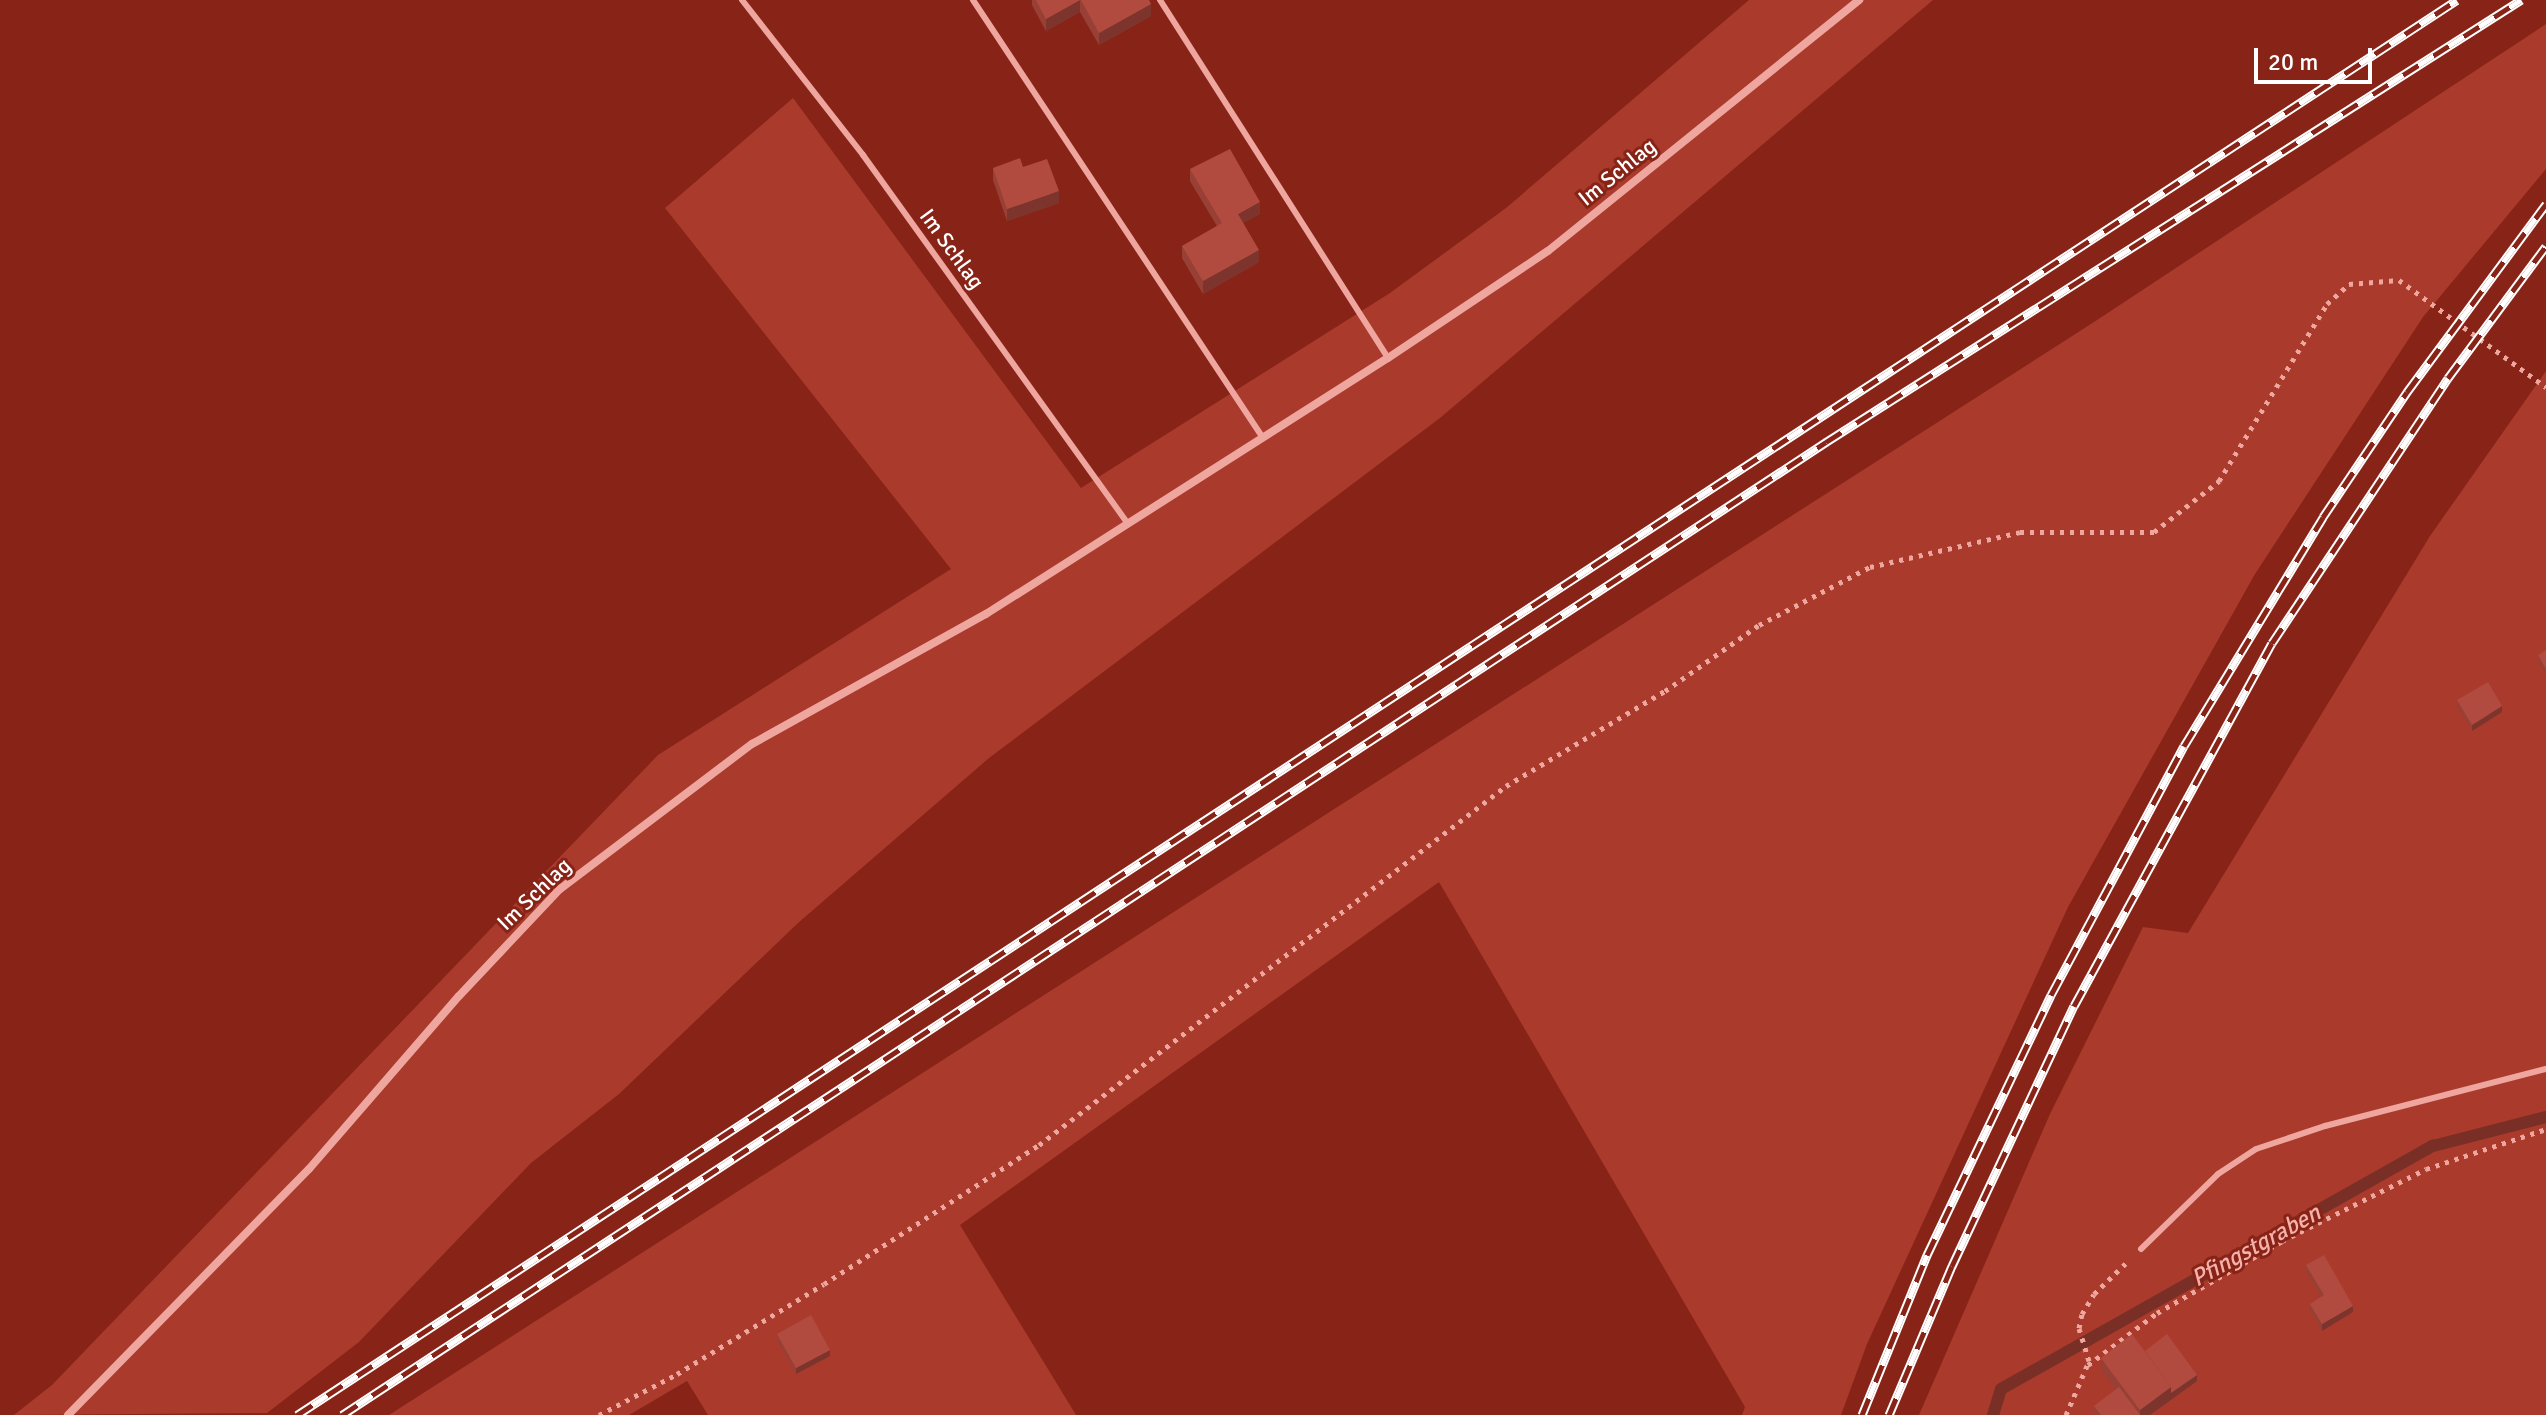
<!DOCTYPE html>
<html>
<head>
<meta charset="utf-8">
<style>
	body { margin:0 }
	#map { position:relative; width:2546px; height:1415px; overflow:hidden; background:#882417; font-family:Signika,sans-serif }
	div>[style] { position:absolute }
	.green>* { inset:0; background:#a93a2c }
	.stream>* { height:12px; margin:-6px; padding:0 6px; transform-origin:6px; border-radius:6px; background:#792f25 }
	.path>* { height:5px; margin-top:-2.5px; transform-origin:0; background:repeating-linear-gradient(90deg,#eea69e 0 4px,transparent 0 10px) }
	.lane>* { height:6px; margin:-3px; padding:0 3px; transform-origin:3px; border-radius:3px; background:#eea69e }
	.street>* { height:8px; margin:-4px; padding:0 4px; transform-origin:4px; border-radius:4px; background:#eea69e }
	.rail>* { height:9px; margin-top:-4.5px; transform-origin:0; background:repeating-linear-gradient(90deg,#882417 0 18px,#fff 0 36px); box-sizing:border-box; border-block:2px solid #fff }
	.wall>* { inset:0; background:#994036 }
	.shaded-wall>* { inset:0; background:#7d342c }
	.building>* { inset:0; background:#b24b3f }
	span { translate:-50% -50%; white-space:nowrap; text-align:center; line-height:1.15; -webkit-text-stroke:6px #882417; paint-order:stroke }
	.street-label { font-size:22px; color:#fff }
	.water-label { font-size:24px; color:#f5b1aa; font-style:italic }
	.scale { position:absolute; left:2254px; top:48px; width:118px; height:36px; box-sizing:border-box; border:4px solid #fff; border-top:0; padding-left:10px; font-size:24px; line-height:28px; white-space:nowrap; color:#fff; -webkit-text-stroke:6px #882417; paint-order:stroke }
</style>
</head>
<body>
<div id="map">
	<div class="green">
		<div style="clip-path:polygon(1749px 0,1933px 0,1440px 418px,989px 758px,798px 923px,619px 1094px,531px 1163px,359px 1342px,267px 1413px,14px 1415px,52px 1385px,658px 755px,951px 569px,665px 208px,793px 98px,1081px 488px,1390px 293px,1506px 208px)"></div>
		<div style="clip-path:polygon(2546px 24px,2546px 169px,2423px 317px,2255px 574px,2068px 907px,1867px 1344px,1841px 1415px,1742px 1415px,1745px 1407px,1439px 882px,960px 1225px,1076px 1415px,708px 1415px,687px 1381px,629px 1415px,389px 1415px,2094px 322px)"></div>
		<div style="clip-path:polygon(2546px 371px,2546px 1415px,1919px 1415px,2050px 1114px,2143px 927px,2188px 933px,2430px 536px)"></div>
	</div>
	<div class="stream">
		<div style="left:1993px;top:1415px;width:27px;rotate:-73deg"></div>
		<div style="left:2001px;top:1389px;width:496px;rotate:-29.4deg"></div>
		<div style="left:2433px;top:1146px;width:117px;rotate:-14.4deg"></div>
	</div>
	<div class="path">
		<div style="left:2088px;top:1365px;width:86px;rotate:-37deg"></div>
		<div style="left:2157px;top:1313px;width:144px;rotate:-29.9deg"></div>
		<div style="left:2282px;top:1241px;width:161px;rotate:-26.6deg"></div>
		<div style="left:2426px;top:1169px;width:126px;rotate:-18.4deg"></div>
		<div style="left:599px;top:1415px;width:88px;rotate:-27.7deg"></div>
		<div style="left:677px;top:1374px;width:172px;rotate:-31.5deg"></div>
		<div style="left:824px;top:1284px;width:256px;rotate:-32.9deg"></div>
		<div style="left:1039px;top:1145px;width:589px;rotate:-37.55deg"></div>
		<div style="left:1506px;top:786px;width:185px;rotate:-30.9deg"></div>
		<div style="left:1665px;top:691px;width:115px;rotate:-35.1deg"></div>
		<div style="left:1759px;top:625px;width:125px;rotate:-27.6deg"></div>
		<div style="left:1870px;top:567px;width:154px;rotate:-13.1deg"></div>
		<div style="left:2020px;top:532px;width:134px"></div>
		<div style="left:2154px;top:532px;width:83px;rotate:-38.1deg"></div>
		<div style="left:2219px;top:481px;width:207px;rotate:-58.6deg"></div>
		<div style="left:2327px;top:304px;width:30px;rotate:-42deg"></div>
		<div style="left:2349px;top:284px;width:50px;rotate:-4.6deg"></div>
		<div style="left:2399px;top:280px;width:182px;rotate:36.1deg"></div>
		<div style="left:2066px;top:1415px;width:59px;rotate:-66.9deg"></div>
		<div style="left:2089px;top:1361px;width:34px;rotate:-107deg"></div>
		<div style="left:2079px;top:1328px;width:14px;rotate:-78deg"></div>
		<div style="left:2082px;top:1314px;width:23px;rotate:-59deg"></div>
		<div style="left:2094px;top:1294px;width:45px;rotate:-44.1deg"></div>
	</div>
	<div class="lane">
		<div style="left:742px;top:0;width:197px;rotate:52deg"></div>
		<div style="left:863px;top:155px;width:454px;rotate:54.3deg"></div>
		<div style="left:973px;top:0;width:525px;rotate:56.49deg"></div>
		<div style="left:1160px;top:0;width:424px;rotate:57.5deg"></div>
		<div style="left:2141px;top:1249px;width:107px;rotate:-44.2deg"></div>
		<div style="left:2218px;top:1174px;width:45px;rotate:-33.3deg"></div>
		<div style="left:2256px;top:1149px;width:73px;rotate:-18.4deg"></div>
		<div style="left:2325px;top:1126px;width:228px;rotate:-14.5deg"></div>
	</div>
	<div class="street">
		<div style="left:68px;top:1415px;width:344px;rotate:-45.6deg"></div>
		<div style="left:309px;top:1169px;width:229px;rotate:-49.1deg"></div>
		<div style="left:459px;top:996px;width:147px;rotate:-46.7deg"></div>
		<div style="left:560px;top:889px;width:241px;rotate:-37.1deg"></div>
		<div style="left:752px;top:744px;width:268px;rotate:-29.1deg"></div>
		<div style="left:986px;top:614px;width:477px;rotate:-32.5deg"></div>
		<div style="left:1388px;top:358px;width:192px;rotate:-33.8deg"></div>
		<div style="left:1548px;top:251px;width:400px;rotate:-38.9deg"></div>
	</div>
	<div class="rail">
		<div style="left:297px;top:1415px;width:2582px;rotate:-33.23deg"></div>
		<div style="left:342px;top:1415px;width:1775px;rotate:-33.25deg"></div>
		<div style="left:1826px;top:442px;width:824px;rotate:-32.46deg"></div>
		<div style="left:1862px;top:1415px;width:173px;rotate:-67.9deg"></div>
		<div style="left:1927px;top:1255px;width:288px;rotate:-64.5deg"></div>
		<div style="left:2051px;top:995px;width:282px;rotate:-61.9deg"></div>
		<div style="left:2184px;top:746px;width:268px;rotate:-58.7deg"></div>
		<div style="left:2323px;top:517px;width:151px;rotate:-56.1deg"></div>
		<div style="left:2407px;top:392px;width:234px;rotate:-53.5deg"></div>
		<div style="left:1889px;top:1415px;width:162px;rotate:-67.1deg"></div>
		<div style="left:1952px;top:1266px;width:287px;rotate:-64.9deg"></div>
		<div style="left:2074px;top:1006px;width:413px;rotate:-61.4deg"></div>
		<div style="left:2272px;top:643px;width:318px;rotate:-56.4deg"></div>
		<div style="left:2448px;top:378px;width:164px;rotate:-53.4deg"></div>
	</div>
	<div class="wall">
		<div style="clip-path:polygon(1032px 0,1149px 0,1151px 16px,1099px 45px,1080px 12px,1046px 31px,1032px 5px)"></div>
		<div style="clip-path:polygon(1023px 167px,1059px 203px,1007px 221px,993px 180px,993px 168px)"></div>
		<div style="clip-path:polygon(1190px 169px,1260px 214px,1243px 223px,1259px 262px,1203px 294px,1182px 258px,1182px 246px,1217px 226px,1190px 181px)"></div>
		<div style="clip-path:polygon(2546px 650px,2546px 675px,2538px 661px,2538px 655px)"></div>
		<div style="clip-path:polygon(2457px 700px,2502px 712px,2472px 731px,2457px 706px)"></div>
		<div style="clip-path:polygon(2306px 1265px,2353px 1312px,2322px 1331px,2310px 1310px,2310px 1304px,2321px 1297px,2306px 1271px)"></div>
		<div style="clip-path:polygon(777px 1334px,830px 1356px,796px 1374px,777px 1340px)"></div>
		<div style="clip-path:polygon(2145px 1351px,2197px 1381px,2150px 1415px,2097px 1415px,2094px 1412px,2094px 1406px,2116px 1389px,2101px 1370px,2101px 1358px)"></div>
	</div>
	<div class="shaded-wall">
		<div style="clip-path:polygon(1080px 0,1080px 12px,1046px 31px,1046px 19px)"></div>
		<div style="clip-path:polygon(1151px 4px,1151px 16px,1099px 45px,1099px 33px)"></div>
		<div style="clip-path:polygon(1059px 191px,1059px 203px,1007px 221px,1007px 209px)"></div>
		<div style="clip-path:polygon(1260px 202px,1260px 214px,1238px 226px,1238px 214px)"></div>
		<div style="clip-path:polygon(1259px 250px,1259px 262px,1203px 294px,1203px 281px)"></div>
		<div style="clip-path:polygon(2502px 706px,2502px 712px,2472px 731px,2472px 725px)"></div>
		<div style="clip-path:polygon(2353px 1306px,2353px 1312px,2322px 1331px,2322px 1324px)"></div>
		<div style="clip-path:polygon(830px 1350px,830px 1356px,796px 1374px,796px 1368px)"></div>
		<div style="clip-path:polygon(2197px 1375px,2197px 1381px,2150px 1415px,2140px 1415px,2140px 1410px,2171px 1387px)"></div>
	</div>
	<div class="building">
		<div style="clip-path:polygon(1036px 0,1080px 0,1046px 19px)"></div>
		<div style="clip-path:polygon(1081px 0,1149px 0,1151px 4px,1099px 33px)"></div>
		<div style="clip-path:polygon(1230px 149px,1260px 202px,1238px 214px,1259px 250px,1203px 281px,1182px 246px,1222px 223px,1190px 169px)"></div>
		<div style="clip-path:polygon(1020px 158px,1023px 167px,1047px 159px,1059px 191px,1007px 209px,993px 168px)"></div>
		<div style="clip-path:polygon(2546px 650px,2546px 669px,2538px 655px)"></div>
		<div style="clip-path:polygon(2488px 682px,2502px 706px,2472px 725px,2457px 700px)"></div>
		<div style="clip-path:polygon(2324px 1255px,2353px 1306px,2322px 1324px,2310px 1304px,2324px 1295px,2306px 1265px)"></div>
		<div style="clip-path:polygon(811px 1315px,830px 1350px,796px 1368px,777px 1334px)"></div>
		<div style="clip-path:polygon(2132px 1334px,2171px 1387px,2140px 1410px,2101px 1358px)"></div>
		<div style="clip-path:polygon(2167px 1334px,2197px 1375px,2171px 1393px,2171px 1387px,2145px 1351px)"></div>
		<div style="clip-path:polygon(2119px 1387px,2140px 1415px,2101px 1415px,2094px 1406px)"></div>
	</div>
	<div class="street-label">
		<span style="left:1617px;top:172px;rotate:-39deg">Im Schlag</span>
		<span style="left:952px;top:249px;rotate:54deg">Im Schlag</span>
		<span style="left:534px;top:894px;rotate:-44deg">Im Schlag</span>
	</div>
	<div class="water-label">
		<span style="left:2256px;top:1246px;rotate:-29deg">Pfingstgraben</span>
	</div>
	<div class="scale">20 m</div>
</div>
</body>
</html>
